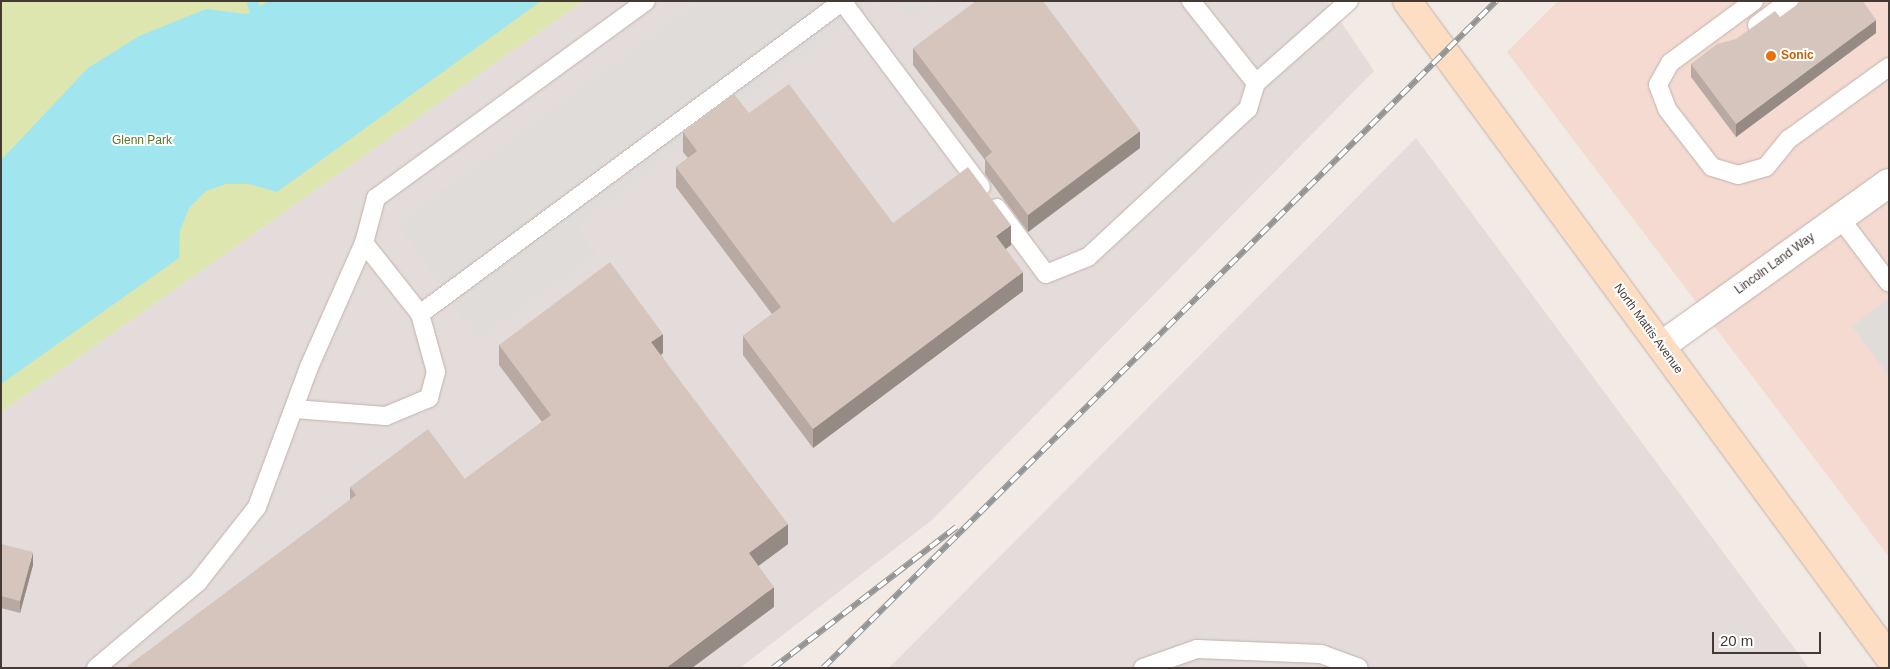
<!DOCTYPE html>
<html>
<head>
<meta charset="utf-8">
<style>
	body { margin:0 }
	#map { position:relative; width:1890px; height:669px; overflow:hidden; background:#f2eae5; font-family:Helvetica,sans-serif }
	div>[style] { position:absolute }
	.commercial>* { inset:0; background:#f4dad0 }
	.industrial>* { inset:0; background:#e4dcda }
	.green>* { inset:0; background:#dde6ae }
	.parking>* { inset:0; background:#e0dcda }
	.water>* { inset:0; background:#a1e6ef }
	.stream>* { height:11px; margin:-5.5px; padding:0 5.5px; transform-origin:5.5px; border-radius:5.5px; background:#a1e6ef }
	.roads { filter:drop-shadow(0 0 1px #c0b2aa) drop-shadow(0 0 1px #c0b2aa) }
	.lane>* { height:18px; margin:-9px; padding:0 9px; transform-origin:9px; border-radius:9px; background:#fff }
	.street>* { height:28px; margin:-14px; padding:0 14px; transform-origin:14px; border-radius:14px; background:#fff }
	.secondary>* { height:28px; margin:-14px; padding:0 14px; transform-origin:14px; border-radius:14px; background:#fedec3 }
	.rail>* { height:5.5px; margin-top:-2.75px; transform-origin:0; background:repeating-linear-gradient(90deg,#fff 0 11px,#949494 0 22px); box-sizing:border-box; border-block:1px solid #949494 }
	.wall>* { inset:0; background:#b8a9a3 }
	.shaded-wall>* { inset:0; background:#968a84 }
	.building>* { inset:0; background:#d6c5bd }
	.dots>* { width:14px; height:14px; translate:-50% -50%; box-sizing:border-box; border:2px solid #fff; border-radius:50% }
	span { translate:-50% -50%; white-space:nowrap; text-align:center; line-height:1.15; -webkit-text-stroke:4px #fff; paint-order:stroke }
	.food-label { font-size:12px; color:#c56008; font-weight:700 }
	.left { translate:0 -50%; text-align:left }
	.park-label { font-size:12px; color:#5c7529 }
	.street-label { font-size:12px; color:#443935 }
	.frame { position:absolute; inset:0; border:2px solid #443935; pointer-events:none }
	.scale { position:absolute; left:1712px; top:632px; width:109px; height:22px; box-sizing:border-box; border:2px solid #443935; border-top:0; padding-left:6px; font-size:15px; line-height:18px; white-space:nowrap; color:#443935; -webkit-text-stroke:4px #fff; paint-order:stroke }
</style>
</head>
<body>
<div id="map">
	<div class="commercial">
		<div style="clip-path:polygon(1558px 1px,1889px 1px,1889px 557px,1507px 52px)"></div>
	</div>
	<div class="industrial">
		<div style="clip-path:polygon(583px 1px,1327px 1px,1374px 71px,932px 520px,740px 668px,1px 668px,1px 412px)"></div>
		<div style="clip-path:polygon(1416px 138px,1809px 668px,889px 668px)"></div>
	</div>
	<div class="green">
		<div style="clip-path:polygon(1px 1px,583px 1px,1px 412px)"></div>
	</div>
	<div class="parking">
		<div style="clip-path:polygon(696px 1px,876px 1px,583px 222px,578px 229px,597px 255px,478px 341px,397px 223px)"></div>
		<div style="clip-path:polygon(894px 1px,935px 1px,909px 21px)"></div>
		<div style="clip-path:polygon(1889px 298px,1889px 376px,1852px 326px)"></div>
	</div>
	<div class="water">
		<div style="clip-path:polygon(269px 1px,541px 1px,277px 192px,249px 184px,226px 184px,206px 191px,189px 208px,180px 231px,179px 258px,1px 384px,1px 160px,88px 68px,139px 36px,206px 9px,247px 14px)"></div>
	</div>
	<div class="stream">
		<div style="left:252px;top:1px;width:9px;rotate:77deg"></div>
	</div>
	<div class="roads">
		<div class="lane">
			<div style="left:842px;top:1px;width:232px;rotate:53.2deg"></div>
			<div style="left:1754px;top:1px;width:104px;rotate:143.6deg"></div>
			<div style="left:1670px;top:63px;width:25px;rotate:119deg"></div>
			<div style="left:1658px;top:85px;width:26px;rotate:69deg"></div>
			<div style="left:1667px;top:109px;width:73px;rotate:52.2deg"></div>
			<div style="left:1712px;top:167px;width:27px;rotate:17deg"></div>
			<div style="left:1738px;top:175px;width:29px;rotate:-16deg"></div>
			<div style="left:1766px;top:167px;width:36px;rotate:-51deg"></div>
			<div style="left:1789px;top:139px;width:123px;rotate:-35.8deg"></div>
			<div style="left:1757px;top:25px;width:40px;rotate:-37deg"></div>
			<div style="left:1256px;top:83px;width:124px;rotate:-41.4deg"></div>
			<div style="left:997px;top:208px;width:82px;rotate:53.4deg"></div>
			<div style="left:1046px;top:274px;width:45px;rotate:-22deg"></div>
			<div style="left:1088px;top:257px;width:218px;rotate:-42.8deg"></div>
			<div style="left:1248px;top:109px;width:27px;rotate:-73deg"></div>
			<div style="left:1256px;top:83px;width:105px;rotate:-128.4deg"></div>
			<div style="left:1840px;top:218px;width:81px;rotate:53deg"></div>
			<div style="left:364px;top:243px;width:90px;rotate:51.7deg"></div>
			<div style="left:294px;top:409px;width:92px;rotate:4.4deg"></div>
			<div style="left:386px;top:416px;width:47px;rotate:-22.7deg"></div>
			<div style="left:429px;top:398px;width:27px;rotate:-75deg"></div>
			<div style="left:436px;top:372px;width:60px;rotate:-105.4deg"></div>
			<div style="left:420px;top:314px;width:526px;rotate:-36.5deg"></div>
			<div style="left:96px;top:668px;width:133px;rotate:-40.1deg"></div>
			<div style="left:198px;top:582px;width:95px;rotate:-51.8deg"></div>
			<div style="left:257px;top:507px;width:149px;rotate:-69.6deg"></div>
			<div style="left:309px;top:367px;width:136px;rotate:-66.1deg"></div>
			<div style="left:364px;top:243px;width:47px;rotate:-75.1deg"></div>
			<div style="left:376px;top:198px;width:334px;rotate:-36.1deg"></div>
			<div style="left:1143px;top:668px;width:57px;rotate:-19.4deg"></div>
			<div style="left:1197px;top:649px;width:124px;rotate:2.3deg"></div>
			<div style="left:1321px;top:654px;width:40px;rotate:20.2deg"></div>
		</div>
		<div class="street">
			<div style="left:1661px;top:346px;width:280px;rotate:-35.6deg"></div>
		</div>
		<div class="secondary">
			<div style="left:1407px;top:1px;width:814px;rotate:53.69deg"></div>
		</div>
	</div>
	<div class="rail">
		<div style="left:773px;top:668px;width:231px;rotate:-37.6deg"></div>
		<div style="left:823px;top:668px;width:948px;rotate:-44.74deg"></div>
	</div>
	<div class="wall">
		<div style="clip-path:polygon(1780px 17px,1876px 33px,1736px 137px,1691px 77px,1691px 64px)"></div>
		<div style="clip-path:polygon(913px 48px,1140px 148px,1028px 232px,985px 174px,985px 160px,913px 65px)"></div>
		<div style="clip-path:polygon(749px 113px,893px 223px,1011px 245px,1006px 249px,1023px 291px,813px 448px,743px 355px,743px 336px,772px 314px,676px 187px,676px 167px,688px 158px,683px 152px,683px 132px)"></div>
		<div style="clip-path:polygon(499px 345px,663px 353px,661px 355px,788px 544px,758px 566px,774px 607px,350px 500px,350px 487px,465px 479px,542px 422px,499px 365px)"></div>
		<div style="clip-path:polygon(1px 544px,33px 565px,20px 613px,1px 608px)"></div>
	</div>
	<div class="shaded-wall">
		<div style="clip-path:polygon(1876px 20px,1876px 33px,1736px 137px,1736px 124px)"></div>
		<div style="clip-path:polygon(1140px 131px,1140px 148px,1028px 232px,1028px 215px)"></div>
		<div style="clip-path:polygon(1011px 225px,1011px 245px,996px 256px,996px 236px)"></div>
		<div style="clip-path:polygon(1023px 272px,1023px 291px,813px 448px,813px 429px)"></div>
		<div style="clip-path:polygon(663px 334px,663px 353px,651px 362px,651px 342px)"></div>
		<div style="clip-path:polygon(788px 524px,788px 544px,749px 573px,749px 553px)"></div>
		<div style="clip-path:polygon(33px 552px,33px 565px,20px 613px,20px 601px)"></div>
		<div style="clip-path:polygon(774px 587px,774px 607px,692px 668px,666px 668px)"></div>
	</div>
	<div class="building">
		<div style="clip-path:polygon(976px 1px,1043px 1px,1140px 131px,1028px 215px,985px 158px,992px 152px,913px 48px)"></div>
		<div style="clip-path:polygon(1802px 1px,1863px 1px,1876px 20px,1736px 124px,1691px 64px,1717px 44px,1736px 39px,1775px 11px,1780px 17px)"></div>
		<div style="clip-path:polygon(789px 84px,893px 223px,968px 167px,1011px 225px,996px 236px,1023px 272px,813px 429px,743px 336px,781px 307px,676px 167px,697px 151px,683px 132px,734px 94px,749px 113px)"></div>
		<div style="clip-path:polygon(610px 262px,663px 334px,651px 342px,788px 524px,749px 553px,774px 587px,666px 668px,125px 668px,356px 495px,350px 487px,428px 429px,465px 479px,551px 415px,499px 345px)"></div>
		<div style="clip-path:polygon(1px 544px,33px 552px,20px 601px,1px 596px)"></div>
	</div>
	<div class="dots">
		<div style="left:1771px;top:56px;background:#e8710a"></div>
	</div>
	<div class="food-label">
		<span class="left" style="left:1781px;top:56px">Sonic</span>
	</div>
	<div class="park-label">
		<span style="left:142px;top:141px">Glenn Park</span>
	</div>
	<div class="street-label">
		<span style="left:1775px;top:264px;rotate:-36deg">Lincoln Land Way</span>
		<span style="left:1648px;top:329px;rotate:54deg">North Mattis Avenue</span>
	</div>
	<div class="frame"></div>
	<div class="scale">20 m</div>
</div>
</body>
</html>
